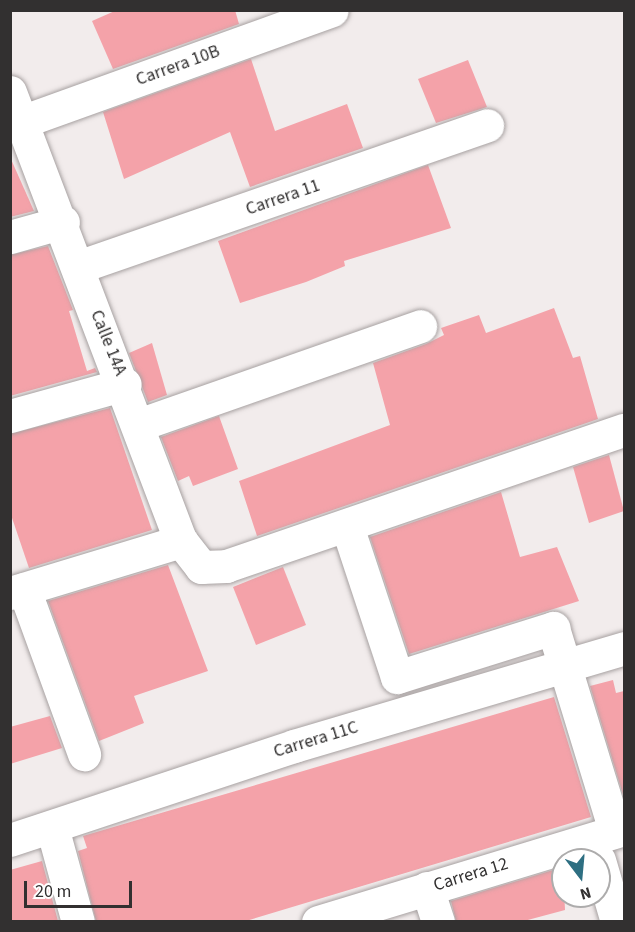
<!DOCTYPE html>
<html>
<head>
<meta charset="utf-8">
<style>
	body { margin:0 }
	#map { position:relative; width:635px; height:932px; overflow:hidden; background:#f2ecec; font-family:"Source Sans 3",sans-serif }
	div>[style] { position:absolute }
	.building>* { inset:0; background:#f4a2a9 }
	.roads { filter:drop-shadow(0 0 2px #a7a1a1) drop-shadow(0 0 2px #a7a1a1) }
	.street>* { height:33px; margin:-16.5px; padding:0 16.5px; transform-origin:16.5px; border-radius:16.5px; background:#fff }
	span { translate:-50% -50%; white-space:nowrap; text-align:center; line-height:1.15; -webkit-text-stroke:5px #fff; paint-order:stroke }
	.street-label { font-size:18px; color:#323030 }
	.frame { position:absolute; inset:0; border:12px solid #323030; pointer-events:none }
	.north { position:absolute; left:551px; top:848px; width:60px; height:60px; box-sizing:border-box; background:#fff; border:2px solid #adacac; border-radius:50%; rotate:164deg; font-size:16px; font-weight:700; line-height:24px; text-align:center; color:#323030 }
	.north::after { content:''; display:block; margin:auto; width:21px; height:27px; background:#2e6f82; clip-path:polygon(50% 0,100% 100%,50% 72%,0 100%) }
	.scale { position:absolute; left:24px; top:881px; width:108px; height:27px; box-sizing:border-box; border:3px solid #323030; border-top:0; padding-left:8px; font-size:18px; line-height:21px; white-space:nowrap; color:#323030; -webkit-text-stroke:4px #fff; paint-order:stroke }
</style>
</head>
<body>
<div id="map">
	<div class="building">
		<div style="clip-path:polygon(117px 10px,235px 10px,239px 24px,113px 69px,92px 21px)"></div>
		<div style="clip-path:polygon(251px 59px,275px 131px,347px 104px,363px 148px,250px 187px,230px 132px,124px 179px,103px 112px)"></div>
		<div style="clip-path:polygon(468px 60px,487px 107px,436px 123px,418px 79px)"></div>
		<div style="clip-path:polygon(10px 157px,34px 211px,10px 217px)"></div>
		<div style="clip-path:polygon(428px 165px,451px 228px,344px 261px,345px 266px,306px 282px,240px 303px,218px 241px)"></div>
		<div style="clip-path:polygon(48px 246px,73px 310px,69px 311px,87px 371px,95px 368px,97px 372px,10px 396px,10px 255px)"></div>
		<div style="clip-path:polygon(554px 308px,573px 358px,580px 356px,598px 419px,257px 536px,239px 481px,390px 425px,373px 363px,426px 344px,444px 335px,441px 328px,479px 315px,486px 333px)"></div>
		<div style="clip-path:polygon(152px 343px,167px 395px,148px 402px,129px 353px)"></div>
		<div style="clip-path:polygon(110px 408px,152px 530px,29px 568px,10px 512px,10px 434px)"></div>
		<div style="clip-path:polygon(219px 416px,238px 469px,193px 486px,189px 476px,178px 481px,161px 437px)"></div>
		<div style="clip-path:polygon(609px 455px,624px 511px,589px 523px,573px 467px)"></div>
		<div style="clip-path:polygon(501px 492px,520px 557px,557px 547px,579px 601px,409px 654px,370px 537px)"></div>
		<div style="clip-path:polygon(168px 565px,208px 671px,134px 696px,144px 723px,99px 741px,48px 601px)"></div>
		<div style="clip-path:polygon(283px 567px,306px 625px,256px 645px,233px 587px)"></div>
		<div style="clip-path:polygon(613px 680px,616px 693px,624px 691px,624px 798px,590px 686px)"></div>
		<div style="clip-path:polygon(554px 697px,591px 817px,246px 921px,96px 921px,78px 851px,87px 848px,83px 836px)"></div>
		<div style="clip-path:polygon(50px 716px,62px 748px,10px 764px,10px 727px)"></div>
		<div style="clip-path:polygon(42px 861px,58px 921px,10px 921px,10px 870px)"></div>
		<div style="clip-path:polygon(563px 867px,565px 910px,524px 921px,456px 921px,451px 901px)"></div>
	</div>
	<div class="roads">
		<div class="street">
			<div style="left:10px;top:92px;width:480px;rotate:69.2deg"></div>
			<div style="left:181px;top:541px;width:33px;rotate:52deg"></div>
			<div style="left:201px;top:567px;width:25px;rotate:-2deg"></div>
			<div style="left:226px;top:566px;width:421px;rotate:-18.9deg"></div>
			<div style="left:24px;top:121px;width:327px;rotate:-19.8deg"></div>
			<div style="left:10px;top:237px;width:55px;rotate:-15.8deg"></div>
			<div style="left:78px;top:267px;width:433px;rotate:-19.1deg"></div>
			<div style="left:10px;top:416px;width:119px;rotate:-15.5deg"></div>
			<div style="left:138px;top:425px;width:299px;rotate:-19.3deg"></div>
			<div style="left:347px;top:526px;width:159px;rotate:71.7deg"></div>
			<div style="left:397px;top:677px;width:164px;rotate:-17.4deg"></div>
			<div style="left:553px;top:628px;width:212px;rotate:73deg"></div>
			<div style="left:24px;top:589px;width:176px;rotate:70deg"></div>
			<div style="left:10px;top:593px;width:179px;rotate:-16.9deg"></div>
			<div style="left:52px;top:827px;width:98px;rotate:74.7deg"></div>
			<div style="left:10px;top:840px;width:299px;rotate:-18.3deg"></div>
			<div style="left:294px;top:746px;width:344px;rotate:-16.5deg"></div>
			<div style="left:599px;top:860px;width:65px;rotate:73.8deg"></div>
			<div style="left:427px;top:888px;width:36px;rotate:72deg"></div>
			<div style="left:318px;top:922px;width:320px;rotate:-16.9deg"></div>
		</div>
	</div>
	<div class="street-label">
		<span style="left:178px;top:66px;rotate:-20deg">Carrera 10B</span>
		<span style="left:283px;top:198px;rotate:-19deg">Carrera 11</span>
		<span style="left:108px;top:343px;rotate:68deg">Calle 14A</span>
		<span style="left:316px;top:740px;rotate:-17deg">Carrera 11C</span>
		<span style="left:471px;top:875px;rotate:-17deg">Carrera 12</span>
	</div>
	<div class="frame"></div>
	<div class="north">N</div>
	<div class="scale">20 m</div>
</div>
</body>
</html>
